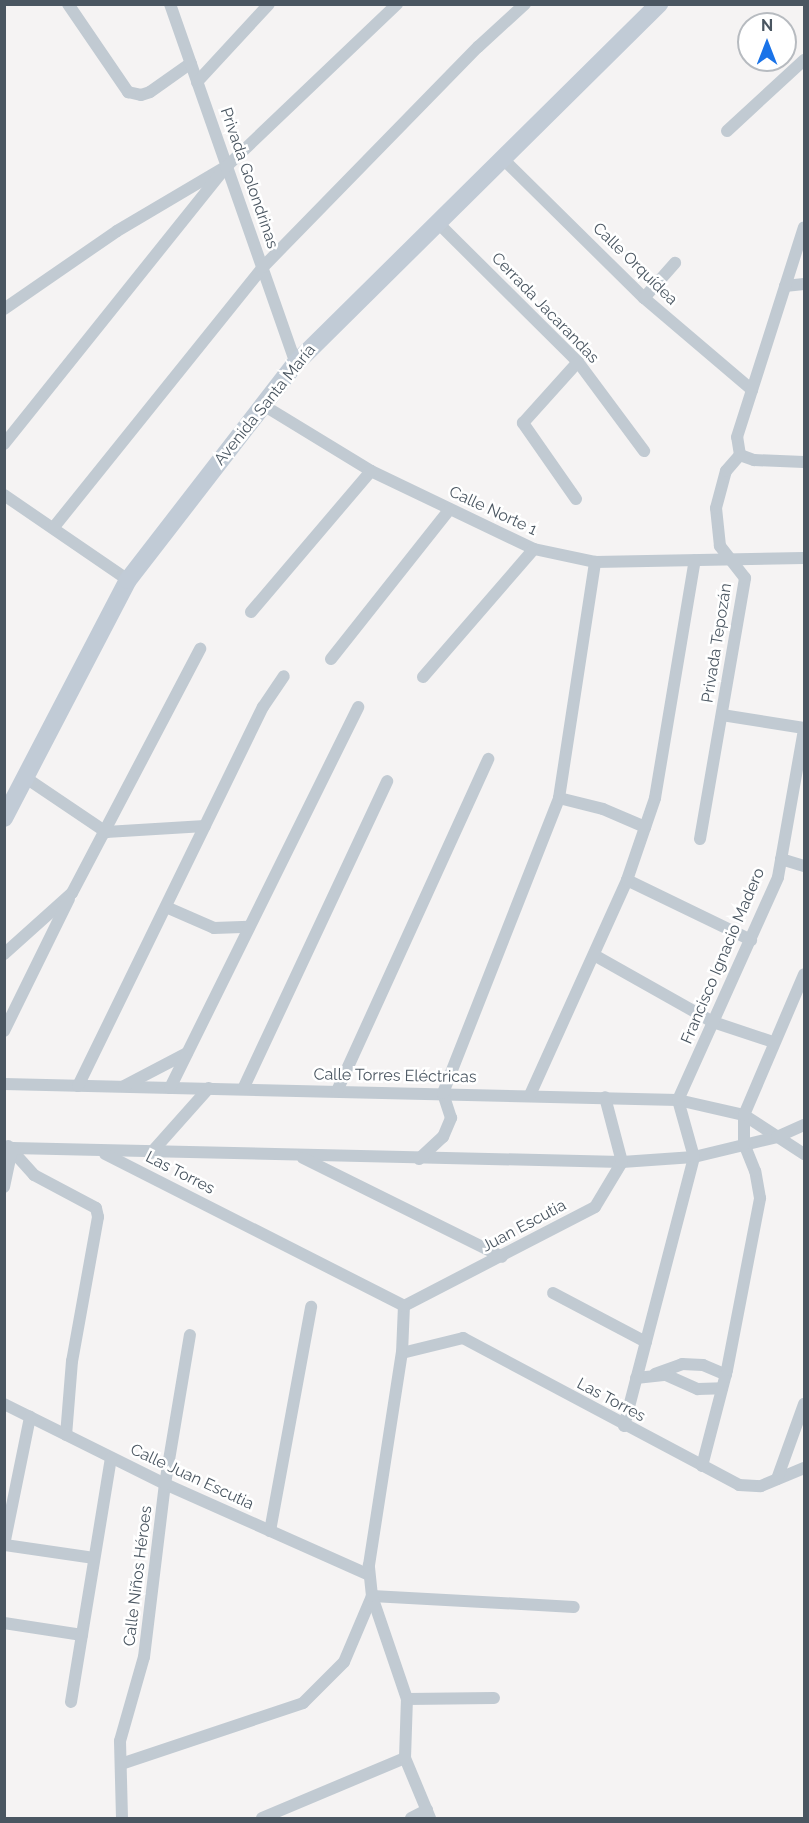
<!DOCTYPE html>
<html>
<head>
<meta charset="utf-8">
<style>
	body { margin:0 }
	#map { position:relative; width:809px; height:1823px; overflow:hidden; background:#f5f3f3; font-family:Raleway,sans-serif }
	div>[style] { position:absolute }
	.street>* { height:12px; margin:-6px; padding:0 6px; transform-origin:6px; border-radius:6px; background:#c1cad2 }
	.secondary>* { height:18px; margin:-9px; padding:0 9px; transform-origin:9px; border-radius:9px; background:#c1cbd6 }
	span { translate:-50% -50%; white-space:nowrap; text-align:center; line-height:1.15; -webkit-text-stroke:5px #fff; paint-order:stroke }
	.street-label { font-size:16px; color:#4a5661 }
	.frame { position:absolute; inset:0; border:6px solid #4a5661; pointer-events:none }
	.north { position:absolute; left:737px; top:12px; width:60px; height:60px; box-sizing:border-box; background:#fff; border:2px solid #b7bbc0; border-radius:50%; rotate:0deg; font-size:16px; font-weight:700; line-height:24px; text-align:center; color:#4a5661 }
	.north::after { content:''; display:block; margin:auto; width:21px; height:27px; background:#1a73e8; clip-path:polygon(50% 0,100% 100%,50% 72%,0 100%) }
</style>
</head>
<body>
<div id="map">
	<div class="street">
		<div style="left:68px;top:4px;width:107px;rotate:55.7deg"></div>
		<div style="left:128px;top:92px;width:13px;rotate:13deg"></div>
		<div style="left:141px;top:95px;width:9px;rotate:-18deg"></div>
		<div style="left:150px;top:92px;width:50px;rotate:-35.3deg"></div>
		<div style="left:170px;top:4px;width:380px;rotate:70.7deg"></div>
		<div style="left:197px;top:82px;width:106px;rotate:-47.3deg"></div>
		<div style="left:727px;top:131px;width:105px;rotate:-42.7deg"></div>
		<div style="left:501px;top:157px;width:201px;rotate:44.6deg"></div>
		<div style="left:644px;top:298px;width:142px;rotate:40.4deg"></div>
		<div style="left:437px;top:222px;width:199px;rotate:44.8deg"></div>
		<div style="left:578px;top:362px;width:111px;rotate:53.4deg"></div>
		<div style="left:785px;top:286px;width:19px;rotate:-6deg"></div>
		<div style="left:644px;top:298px;width:47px;rotate:-48.5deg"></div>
		<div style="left:4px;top:309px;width:137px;rotate:-34.6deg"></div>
		<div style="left:117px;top:231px;width:122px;rotate:-30.6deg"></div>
		<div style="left:263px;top:405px;width:127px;rotate:31.4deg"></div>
		<div style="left:371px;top:471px;width:181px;rotate:25.6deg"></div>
		<div style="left:534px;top:549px;width:62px;rotate:12deg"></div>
		<div style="left:595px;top:562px;width:209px;rotate:-1.1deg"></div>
		<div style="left:4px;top:444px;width:355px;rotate:-51.3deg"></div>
		<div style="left:226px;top:167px;width:236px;rotate:-43.6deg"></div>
		<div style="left:740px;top:455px;width:15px;rotate:20deg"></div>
		<div style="left:754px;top:460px;width:50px;rotate:2.3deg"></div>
		<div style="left:4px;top:495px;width:150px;rotate:34.4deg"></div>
		<div style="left:576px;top:499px;width:93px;rotate:-124.9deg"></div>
		<div style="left:523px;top:423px;width:82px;rotate:-48deg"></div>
		<div style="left:54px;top:527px;width:334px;rotate:-51.2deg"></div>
		<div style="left:263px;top:267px;width:308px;rotate:-45.7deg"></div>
		<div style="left:478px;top:47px;width:64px;rotate:-42.5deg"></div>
		<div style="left:251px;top:612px;width:185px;rotate:-49.6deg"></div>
		<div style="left:331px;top:659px;width:191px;rotate:-51.6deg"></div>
		<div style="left:423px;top:677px;width:169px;rotate:-49.1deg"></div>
		<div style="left:722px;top:715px;width:83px;rotate:9deg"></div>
		<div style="left:26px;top:778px;width:97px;rotate:34deg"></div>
		<div style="left:106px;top:832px;width:99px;rotate:-3.5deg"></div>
		<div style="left:559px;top:798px;width:45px;rotate:14deg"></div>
		<div style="left:603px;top:809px;width:46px;rotate:23.2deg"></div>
		<div style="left:700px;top:839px;width:265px;rotate:-80.2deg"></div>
		<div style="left:745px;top:578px;width:41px;rotate:-128deg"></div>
		<div style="left:720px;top:546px;width:38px;rotate:-96deg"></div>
		<div style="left:716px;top:508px;width:38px;rotate:-75deg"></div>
		<div style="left:726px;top:471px;width:21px;rotate:-49deg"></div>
		<div style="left:740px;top:455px;width:18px;rotate:-99deg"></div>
		<div style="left:737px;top:437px;width:220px;rotate:-72.3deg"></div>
		<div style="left:781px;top:859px;width:24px;rotate:17deg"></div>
		<div style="left:627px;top:880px;width:138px;rotate:25.8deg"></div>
		<div style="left:166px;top:907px;width:52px;rotate:23.6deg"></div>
		<div style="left:214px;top:928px;width:35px;rotate:-2deg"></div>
		<div style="left:4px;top:954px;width:91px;rotate:-41.9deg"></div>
		<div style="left:72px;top:893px;width:276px;rotate:-62.3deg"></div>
		<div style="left:594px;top:955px;width:137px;rotate:29.4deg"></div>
		<div style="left:713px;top:1022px;width:63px;rotate:18.4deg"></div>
		<div style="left:4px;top:1031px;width:147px;rotate:-63.8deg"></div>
		<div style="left:4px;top:1084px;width:674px;rotate:1.36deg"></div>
		<div style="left:678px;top:1100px;width:68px;rotate:12.8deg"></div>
		<div style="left:744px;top:1115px;width:72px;rotate:33deg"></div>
		<div style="left:78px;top:1086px;width:422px;rotate:-64deg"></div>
		<div style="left:263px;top:707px;width:37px;rotate:-56deg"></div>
		<div style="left:124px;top:1086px;width:71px;rotate:-27.6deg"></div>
		<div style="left:170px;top:1088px;width:425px;rotate:-63.7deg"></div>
		<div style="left:243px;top:1089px;width:340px;rotate:-64.9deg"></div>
		<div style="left:337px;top:1091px;width:365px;rotate:-65.5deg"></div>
		<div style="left:530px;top:1095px;width:236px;rotate:-65.7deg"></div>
		<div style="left:627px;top:880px;width:87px;rotate:-71.1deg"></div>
		<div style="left:655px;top:798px;width:241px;rotate:-80.5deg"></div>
		<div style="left:8px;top:1146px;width:39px;rotate:48deg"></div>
		<div style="left:34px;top:1175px;width:70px;rotate:28deg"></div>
		<div style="left:96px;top:1208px;width:9px;rotate:77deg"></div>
		<div style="left:98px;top:1217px;width:146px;rotate:100.2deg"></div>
		<div style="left:72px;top:1361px;width:74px;rotate:94.6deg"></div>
		<div style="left:12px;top:1148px;width:610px;rotate:1.31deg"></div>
		<div style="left:622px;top:1162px;width:72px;rotate:-4deg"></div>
		<div style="left:694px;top:1157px;width:85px;rotate:-13.5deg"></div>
		<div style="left:777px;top:1137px;width:30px;rotate:-24deg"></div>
		<div style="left:151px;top:1153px;width:87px;rotate:-48.3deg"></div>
		<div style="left:105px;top:1154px;width:335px;rotate:26.9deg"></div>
		<div style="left:303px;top:1158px;width:222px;rotate:26.4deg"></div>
		<div style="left:419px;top:1159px;width:33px;rotate:-43deg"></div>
		<div style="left:443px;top:1137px;width:21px;rotate:-67deg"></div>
		<div style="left:451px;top:1118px;width:26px;rotate:-108deg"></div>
		<div style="left:443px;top:1093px;width:317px;rotate:-68.5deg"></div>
		<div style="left:559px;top:798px;width:239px;rotate:-81.3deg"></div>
		<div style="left:4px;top:1187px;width:40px;rotate:-78deg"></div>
		<div style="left:553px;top:1293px;width:105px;rotate:27.8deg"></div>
		<div style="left:402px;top:1353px;width:63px;rotate:-13.8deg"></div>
		<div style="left:463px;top:1338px;width:313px;rotate:28deg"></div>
		<div style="left:739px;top:1485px;width:22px;rotate:3deg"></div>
		<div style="left:761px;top:1486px;width:47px;rotate:-22.7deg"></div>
		<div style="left:655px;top:1374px;width:29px;rotate:-20deg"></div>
		<div style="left:682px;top:1364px;width:21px;rotate:3deg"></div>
		<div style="left:703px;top:1365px;width:25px;rotate:23deg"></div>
		<div style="left:636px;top:1378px;width:30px;rotate:-6deg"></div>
		<div style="left:666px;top:1375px;width:35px;rotate:24deg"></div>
		<div style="left:698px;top:1389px;width:24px;rotate:-2deg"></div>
		<div style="left:4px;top:1404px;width:180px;rotate:26.4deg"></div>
		<div style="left:165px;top:1484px;width:223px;rotate:24deg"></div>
		<div style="left:624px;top:1426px;width:278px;rotate:-75.4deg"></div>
		<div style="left:694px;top:1157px;width:59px;rotate:-105.7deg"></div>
		<div style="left:678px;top:1100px;width:244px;rotate:-65.8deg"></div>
		<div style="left:778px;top:877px;width:150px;rotate:-80deg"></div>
		<div style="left:702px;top:1466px;width:99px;rotate:-75.4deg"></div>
		<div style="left:727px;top:1370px;width:175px;rotate:-79.1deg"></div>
		<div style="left:760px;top:1198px;width:27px;rotate:-100deg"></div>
		<div style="left:755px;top:1171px;width:29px;rotate:-112deg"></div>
		<div style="left:744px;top:1144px;width:29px;rotate:-90deg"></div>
		<div style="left:744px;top:1115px;width:153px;rotate:-66.9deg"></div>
		<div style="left:777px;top:1479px;width:80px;rotate:-70.2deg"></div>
		<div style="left:270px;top:1531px;width:228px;rotate:-79.6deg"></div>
		<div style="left:4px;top:1545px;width:131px;rotate:-78.5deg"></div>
		<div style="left:5px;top:1545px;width:90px;rotate:8.3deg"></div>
		<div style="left:4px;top:1623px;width:79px;rotate:8.7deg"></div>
		<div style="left:407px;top:1699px;width:87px;rotate:-0.7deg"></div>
		<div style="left:71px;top:1702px;width:247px;rotate:-80.7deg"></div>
		<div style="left:121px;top:1764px;width:192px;rotate:-18.5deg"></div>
		<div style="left:303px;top:1703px;width:58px;rotate:-45deg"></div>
		<div style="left:344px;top:1662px;width:72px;rotate:-67deg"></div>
		<div style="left:372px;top:1596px;width:202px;rotate:3.1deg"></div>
		<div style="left:122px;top:1818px;width:77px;rotate:-91.5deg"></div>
		<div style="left:120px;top:1741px;width:87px;rotate:-74.1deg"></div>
		<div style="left:144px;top:1657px;width:174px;rotate:-83.1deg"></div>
		<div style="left:165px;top:1484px;width:151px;rotate:-80.5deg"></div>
		<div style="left:262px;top:1818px;width:155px;rotate:-22.8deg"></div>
		<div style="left:411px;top:1818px;width:18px;rotate:-27deg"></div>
		<div style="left:430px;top:1818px;width:65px;rotate:-112.6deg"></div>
		<div style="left:405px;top:1758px;width:59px;rotate:-88.1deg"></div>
		<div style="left:407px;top:1699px;width:109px;rotate:-108.8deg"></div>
		<div style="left:372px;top:1596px;width:31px;rotate:-96deg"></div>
		<div style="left:369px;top:1565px;width:215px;rotate:-81.2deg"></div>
		<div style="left:402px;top:1353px;width:47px;rotate:-87.6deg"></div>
		<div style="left:404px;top:1306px;width:215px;rotate:-27.4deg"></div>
		<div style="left:595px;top:1207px;width:52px;rotate:-59deg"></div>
		<div style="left:622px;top:1162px;width:67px;rotate:-104.7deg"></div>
	</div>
	<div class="secondary">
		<div style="left:4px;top:818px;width:268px;rotate:-62.5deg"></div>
		<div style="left:128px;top:580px;width:274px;rotate:-52.3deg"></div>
		<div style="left:296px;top:363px;width:511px;rotate:-44.68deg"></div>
	</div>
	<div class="street-label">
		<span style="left:249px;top:178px;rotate:71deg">Privada Golondrinas</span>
		<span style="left:635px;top:264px;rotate:44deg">Calle Orquídea</span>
		<span style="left:545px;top:308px;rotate:46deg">Cerrada Jacarandas</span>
		<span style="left:265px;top:405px;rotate:-51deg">Avenida Santa María</span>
		<span style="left:493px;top:511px;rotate:25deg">Calle Norte 1</span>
		<span style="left:717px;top:643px;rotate:-81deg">Privada Tepozán</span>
		<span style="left:723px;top:956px;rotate:-67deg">Francisco Ignacio Madero</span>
		<span style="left:395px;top:1076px;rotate:1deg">Calle Torres Eléctricas</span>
		<span style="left:180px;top:1173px;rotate:27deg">Las Torres</span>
		<span style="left:524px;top:1226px;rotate:-28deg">Juan Escutia</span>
		<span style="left:611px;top:1400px;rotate:28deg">Las Torres</span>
		<span style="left:192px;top:1477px;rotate:25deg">Calle Juan Escutia</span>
		<span style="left:138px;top:1576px;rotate:-83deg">Calle Niños Héroes</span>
	</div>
	<div class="frame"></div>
	<div class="north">N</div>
</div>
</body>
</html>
